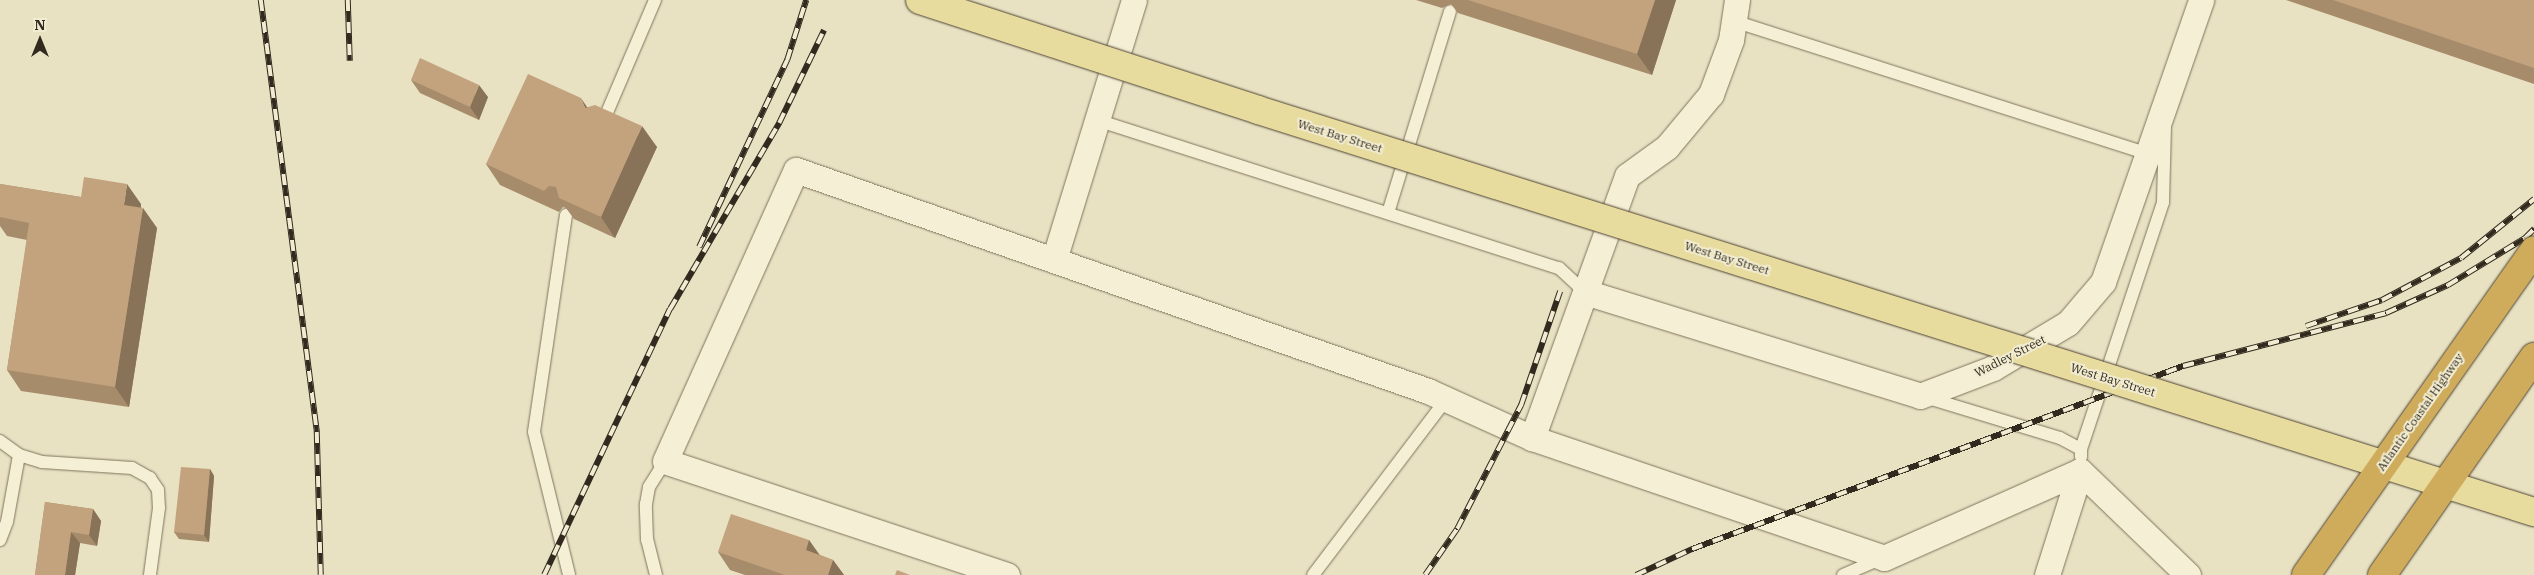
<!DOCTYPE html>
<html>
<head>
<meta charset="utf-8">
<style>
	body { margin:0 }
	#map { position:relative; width:2534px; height:575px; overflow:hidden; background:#e8e2c3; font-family:"IBM Plex Serif",serif }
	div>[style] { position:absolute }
	.roads { filter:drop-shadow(0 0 1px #80745c) drop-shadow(0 0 1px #80745c) }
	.lane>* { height:12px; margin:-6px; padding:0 6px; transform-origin:6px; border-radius:6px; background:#f4efd5 }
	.street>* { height:25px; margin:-12.5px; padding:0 12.5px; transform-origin:12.5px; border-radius:12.5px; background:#f4efd5 }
	.rail>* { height:5.5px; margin-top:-2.75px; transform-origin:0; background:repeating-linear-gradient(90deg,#f1ecd1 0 11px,#322a1e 0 22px); box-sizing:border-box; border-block:1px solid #322a1e }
	.bridges { filter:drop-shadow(0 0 1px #4e4230) drop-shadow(0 0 1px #4e4230) }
	.primary-bridge>* { height:28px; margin:-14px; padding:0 14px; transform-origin:14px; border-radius:14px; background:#e8db9e }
	.highway-bridge>* { height:28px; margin:-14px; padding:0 14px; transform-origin:14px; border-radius:14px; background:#cfac5c }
	.wall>* { inset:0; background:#a78c6c }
	.shaded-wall>* { inset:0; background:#887258 }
	.building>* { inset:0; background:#c2a37d }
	span { translate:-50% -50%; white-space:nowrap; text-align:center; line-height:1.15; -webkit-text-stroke:4px #f1ecd1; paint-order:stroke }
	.street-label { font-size:12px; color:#322a1e }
	.north { position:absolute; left:15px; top:15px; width:50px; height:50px; -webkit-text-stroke:4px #f1ecd1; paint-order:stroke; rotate:0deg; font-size:14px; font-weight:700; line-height:20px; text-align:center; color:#322a1e }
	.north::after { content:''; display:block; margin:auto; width:18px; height:22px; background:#322a1e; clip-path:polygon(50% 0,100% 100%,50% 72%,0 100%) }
</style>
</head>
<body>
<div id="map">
	<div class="roads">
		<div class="lane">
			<div style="left:1734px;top:21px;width:435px;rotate:17.8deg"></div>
			<div style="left:1097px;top:120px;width:485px;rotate:17.8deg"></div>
			<div style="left:1559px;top:268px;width:35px;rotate:43deg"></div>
			<div style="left:603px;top:122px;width:133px;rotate:-66.9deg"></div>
			<div style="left:1388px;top:213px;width:211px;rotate:-72.9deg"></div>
			<div style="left:566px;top:215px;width:219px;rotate:98.4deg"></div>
			<div style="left:534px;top:432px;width:147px;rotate:76.2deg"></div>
			<div style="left:1925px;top:397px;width:141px;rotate:16.9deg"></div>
			<div style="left:2060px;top:438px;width:24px;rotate:28deg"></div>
			<div style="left:2081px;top:449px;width:8px;rotate:90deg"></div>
			<div style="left:0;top:441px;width:24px;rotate:36deg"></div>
			<div style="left:19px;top:455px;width:24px;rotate:17deg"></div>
			<div style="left:42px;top:462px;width:90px;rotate:3.8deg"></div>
			<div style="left:132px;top:468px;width:21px;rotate:29deg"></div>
			<div style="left:150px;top:478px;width:14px;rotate:56deg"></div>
			<div style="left:158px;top:490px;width:18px;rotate:87deg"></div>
			<div style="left:159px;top:508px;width:68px;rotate:97.7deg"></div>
			<div style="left:2081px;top:449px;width:260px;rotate:-71.6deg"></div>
			<div style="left:2163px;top:202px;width:75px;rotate:-88.5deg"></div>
			<div style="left:0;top:540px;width:19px;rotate:-69deg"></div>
			<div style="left:7px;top:522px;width:68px;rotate:-79.8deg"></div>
			<div style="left:656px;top:575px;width:36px;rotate:-104deg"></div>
			<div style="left:647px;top:540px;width:36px;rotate:-92deg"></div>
			<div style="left:646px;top:504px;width:17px;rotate:-80deg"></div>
			<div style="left:649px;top:487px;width:31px;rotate:-58deg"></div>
			<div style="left:1313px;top:575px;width:220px;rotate:-52.8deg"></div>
			<div style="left:1843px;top:575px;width:40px;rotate:-23.4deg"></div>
		</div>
		<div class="street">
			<div style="left:1737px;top:0;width:40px;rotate:98.5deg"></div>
			<div style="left:1731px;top:40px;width:58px;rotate:110.3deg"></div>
			<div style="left:1711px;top:94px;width:69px;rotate:129.7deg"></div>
			<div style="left:1667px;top:147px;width:49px;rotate:144.1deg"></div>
			<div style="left:1627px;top:176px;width:279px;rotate:109.9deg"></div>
			<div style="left:1532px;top:438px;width:372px;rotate:18.8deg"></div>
			<div style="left:1884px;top:558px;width:214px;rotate:-23.9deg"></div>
			<div style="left:2080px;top:471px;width:150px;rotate:43.9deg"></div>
			<div style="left:1054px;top:260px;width:272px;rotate:-72.9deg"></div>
			<div style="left:1585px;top:292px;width:351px;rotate:17.2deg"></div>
			<div style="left:1920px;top:396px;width:78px;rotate:-21deg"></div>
			<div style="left:1993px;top:368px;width:87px;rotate:-31deg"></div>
			<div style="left:2068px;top:323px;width:54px;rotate:-49.5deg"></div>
			<div style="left:2103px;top:282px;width:299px;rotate:-70.8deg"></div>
			<div style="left:1007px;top:575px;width:360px;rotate:-161.6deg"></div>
			<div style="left:665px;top:461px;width:319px;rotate:-65.8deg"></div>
			<div style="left:796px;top:170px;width:670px;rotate:19.27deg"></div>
			<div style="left:1428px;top:391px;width:114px;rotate:24.3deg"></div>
			<div style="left:2047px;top:575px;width:109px;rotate:-72.4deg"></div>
		</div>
	</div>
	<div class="rail">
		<div style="left:261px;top:0;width:436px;rotate:82.6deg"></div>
		<div style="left:317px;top:432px;width:143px;rotate:88.4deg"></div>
		<div style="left:348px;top:0;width:61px;rotate:88.1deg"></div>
		<div style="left:699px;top:247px;width:207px;rotate:-64.8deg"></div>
		<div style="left:787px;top:60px;width:63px;rotate:-72.4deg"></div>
		<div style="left:2306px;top:326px;width:80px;rotate:-18.9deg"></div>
		<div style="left:2382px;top:300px;width:89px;rotate:-28deg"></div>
		<div style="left:2461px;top:258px;width:94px;rotate:-38.9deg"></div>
		<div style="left:544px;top:575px;width:294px;rotate:-64.7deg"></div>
		<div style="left:670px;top:309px;width:216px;rotate:-59.6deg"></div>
		<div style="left:779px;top:123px;width:103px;rotate:-64.2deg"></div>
		<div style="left:1425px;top:575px;width:56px;rotate:-55.2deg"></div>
		<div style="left:1457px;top:529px;width:140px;rotate:-62.7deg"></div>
		<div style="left:1521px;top:405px;width:120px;rotate:-71.1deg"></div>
		<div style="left:1636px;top:575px;width:62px;rotate:-24.9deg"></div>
		<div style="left:1692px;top:549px;width:524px;rotate:-20.44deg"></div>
		<div style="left:2183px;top:366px;width:210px;rotate:-14.6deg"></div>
		<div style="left:2386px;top:313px;width:68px;rotate:-24.3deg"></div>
		<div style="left:2448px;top:285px;width:90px;rotate:-31.4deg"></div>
		<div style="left:2525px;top:238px;width:13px;rotate:-45deg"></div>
	</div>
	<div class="bridges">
		<div class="primary-bridge">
			<div style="left:920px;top:0;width:355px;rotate:18deg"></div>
			<div style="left:1258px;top:110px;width:1338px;rotate:17.49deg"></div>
		</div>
		<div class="highway-bridge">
			<div style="left:2306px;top:575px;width:397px;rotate:-54.9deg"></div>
			<div style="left:2382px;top:575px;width:266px;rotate:-55.1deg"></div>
		</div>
	</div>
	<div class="wall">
		<div style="clip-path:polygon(1416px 0,1676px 0,1652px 75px,1458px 13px,1451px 4px,1442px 8px)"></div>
		<div style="clip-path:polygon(2286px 0,2534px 0,2534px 84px)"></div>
		<div style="clip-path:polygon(411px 80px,488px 97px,479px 120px,420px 93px)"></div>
		<div style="clip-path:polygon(587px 107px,657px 147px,615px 238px,574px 219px,566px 208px,563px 207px,559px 212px,500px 185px,486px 164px)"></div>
		<div style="clip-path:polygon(0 184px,81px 197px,141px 204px,141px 207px,157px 228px,129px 407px,21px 391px,7px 370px,27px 240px,7px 236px,0 226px)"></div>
		<div style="clip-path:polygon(210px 469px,214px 476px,209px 542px,179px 539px,174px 532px)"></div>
		<div style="clip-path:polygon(45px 502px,93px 509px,101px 521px,97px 546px,80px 543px,75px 575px,35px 575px)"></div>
		<div style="clip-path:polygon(809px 540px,820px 555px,833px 560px,844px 575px,745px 575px,730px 570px,718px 552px)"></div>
	</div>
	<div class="shaded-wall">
		<div style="clip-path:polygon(1655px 0,1676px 0,1652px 75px,1637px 54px)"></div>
		<div style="clip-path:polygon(479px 85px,488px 97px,479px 120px,470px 107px)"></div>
		<div style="clip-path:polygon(581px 98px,595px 119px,585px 108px)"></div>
		<div style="clip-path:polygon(642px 126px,657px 147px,615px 238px,601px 217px)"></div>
		<div style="clip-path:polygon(127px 184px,141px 204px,138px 225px,124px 205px)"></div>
		<div style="clip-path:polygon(143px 208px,157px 228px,129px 407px,115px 387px)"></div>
		<div style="clip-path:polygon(210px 469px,214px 476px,209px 542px,204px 535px)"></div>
		<div style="clip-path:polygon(93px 509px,101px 521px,97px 546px,89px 535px)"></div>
		<div style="clip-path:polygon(71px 532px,80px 543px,75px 575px,65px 575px)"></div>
		<div style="clip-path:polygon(809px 540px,821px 558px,806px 550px)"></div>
		<div style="clip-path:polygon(833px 560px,844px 575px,828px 575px)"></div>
	</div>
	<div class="building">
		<div style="clip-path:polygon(1468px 0,1655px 0,1637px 54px)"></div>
		<div style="clip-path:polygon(2333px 0,2534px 0,2534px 68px)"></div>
		<div style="clip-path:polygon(420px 58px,479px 85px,470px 107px,411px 80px)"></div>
		<div style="clip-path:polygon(528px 74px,581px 98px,585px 108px,595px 105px,642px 126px,601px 217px,559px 198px,556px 187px,549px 186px,544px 191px,486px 164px)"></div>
		<div style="clip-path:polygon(84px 177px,127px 184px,124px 205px,143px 208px,115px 387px,7px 370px,29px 223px,0 217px,0 184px,81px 197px)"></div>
		<div style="clip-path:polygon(181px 467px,210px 469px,204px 535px,174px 532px)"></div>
		<div style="clip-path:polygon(45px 502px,93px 509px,89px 535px,71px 532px,65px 575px,35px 575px)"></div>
		<div style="clip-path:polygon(731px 514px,809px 540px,806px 550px,833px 560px,828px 575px,785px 575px,718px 552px)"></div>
		<div style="clip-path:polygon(897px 570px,910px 575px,895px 575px)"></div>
	</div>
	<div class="street-label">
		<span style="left:1340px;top:136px;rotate:17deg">West Bay Street</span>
		<span style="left:1727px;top:258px;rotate:17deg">West Bay Street</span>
		<span style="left:2010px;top:356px;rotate:-27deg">Wadley Street</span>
		<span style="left:2113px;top:380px;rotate:17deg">West Bay Street</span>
		<span style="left:2420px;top:412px;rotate:-55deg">Atlantic Coastal Highway</span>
	</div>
	<div class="north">N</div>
</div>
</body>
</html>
